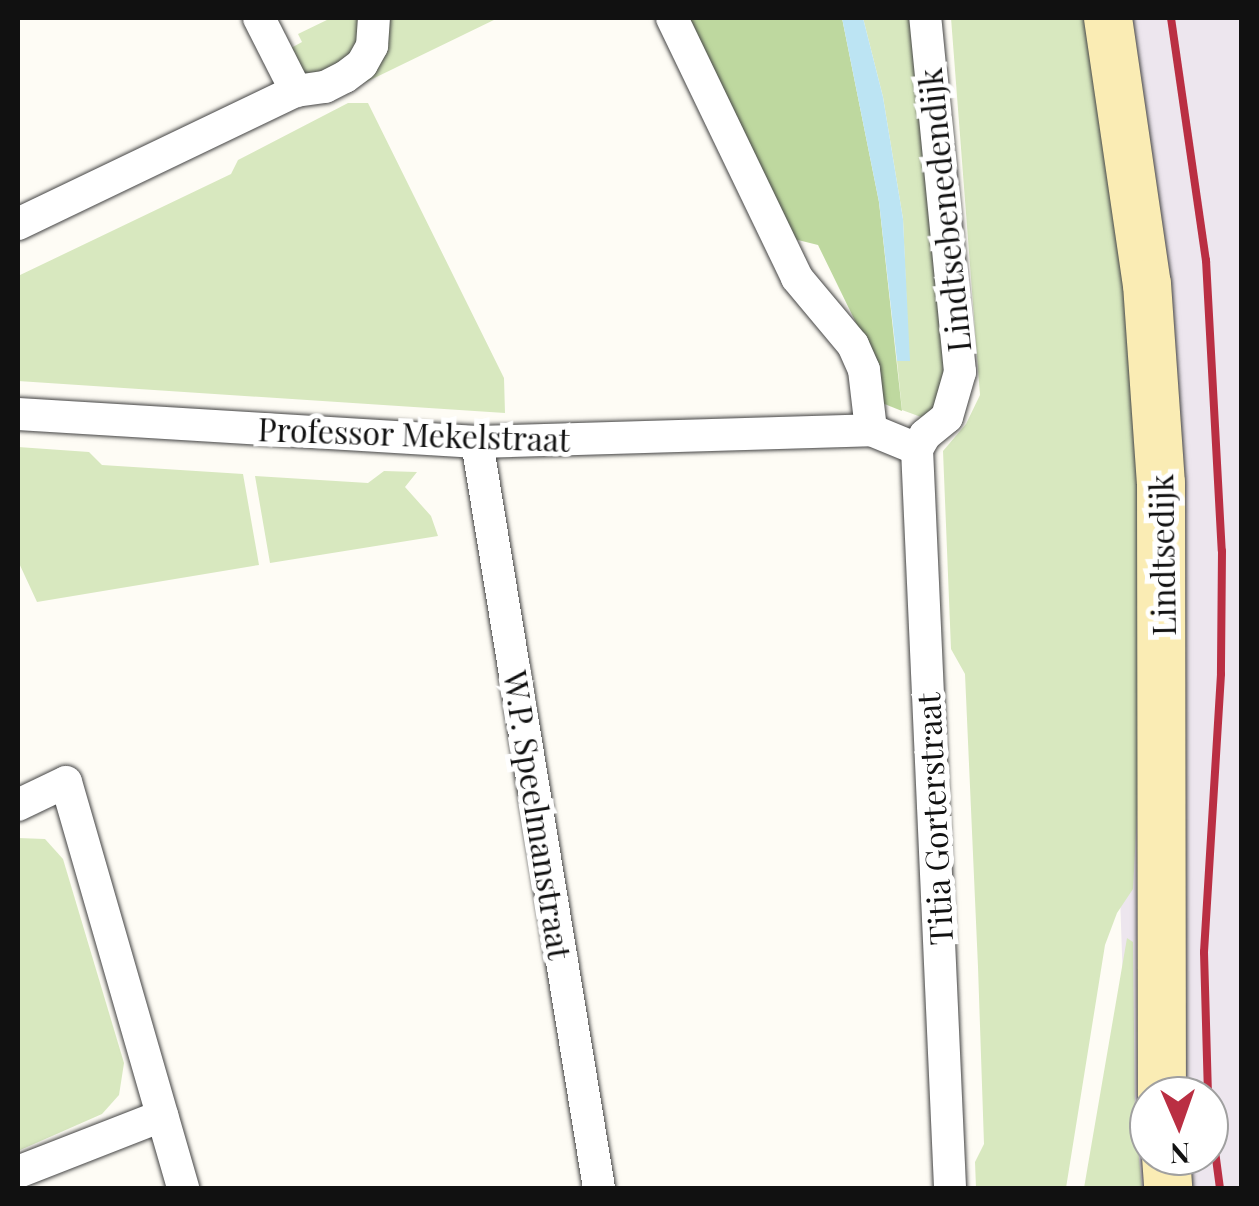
<!DOCTYPE html>
<html>
<head>
<meta charset="utf-8">
<style>
	body { margin:0 }
	#map { position:relative; width:1259px; height:1206px; overflow:hidden; background:#fefcf5; font-family:"Playfair Display",serif }
	div>[style] { position:absolute }
	.industrial>* { inset:0; background:#ede6ee }
	.green>* { inset:0; background:#d8e8bf }
	.forest>* { inset:0; background:#bed89f }
	.water>* { inset:0; background:#bce4f3 }
	.roads { filter:drop-shadow(0 0 2px #444) drop-shadow(0 0 2px #444) }
	.minor>* { height:32px; margin:-16px; padding:0 16px; transform-origin:16px; border-radius:16px; background:#fff }
	.secondary>* { height:48px; margin:-24px; padding:0 24px; transform-origin:24px; border-radius:24px; background:#faecb4 }
	.rail>* { height:8px; margin:-4px; padding:0 4px; transform-origin:4px; border-radius:4px; background:#ba2f43 }
	span { translate:-50% -50%; white-space:nowrap; text-align:center; line-height:1.15; -webkit-text-stroke:10px #fff; paint-order:stroke }
	.street-label { font-size:32px; color:#111 }
	.frame { position:absolute; inset:0; border:20px solid #111; pointer-events:none }
	.north { position:absolute; left:1129px; top:1076px; width:100px; height:100px; box-sizing:border-box; background:#fff; border:2px solid #a0a0a0; border-radius:50%; rotate:178deg; font-size:28px; font-weight:700; line-height:40px; text-align:center; color:#111 }
	.north::after { content:''; display:block; margin:auto; width:35px; height:45px; background:#ba2f43; clip-path:polygon(50% 0,100% 100%,50% 72%,0 100%) }
</style>
</head>
<body>
<div id="map">
	<div class="industrial">
		<div style="clip-path:polygon(evenodd,1047px 18px,1241px 18px,1241px 1188px,1130px 1188px,1099px 282px,1047px 18px,1149px 1096px,1209px 1096px,1209px 1156px,1149px 1156px,1149px 1096px)"></div>
	</div>
	<div class="green">
		<div style="clip-path:polygon(331px 18px,363px 18px,356px 52px,308px 82px,291px 48px,302px 42px,298px 34px)"></div>
		<div style="clip-path:polygon(386px 18px,498px 18px,362px 84px)"></div>
		<div style="clip-path:polygon(863px 18px,914px 18px,950px 372px,937px 408px,921px 417px,902px 410px,897px 361px,909px 361px,903px 219px,883px 97px)"></div>
		<div style="clip-path:polygon(951px 18px,1090px 18px,1119px 231px,1137px 414px,1142px 610px,1137px 813px,1133px 889px,1117px 913px,1105px 945px,1066px 1188px,976px 1188px,975px 1162px,984px 1144px,978px 967px,965px 674px,951px 649px,943px 451px,966px 424px,980px 395px)"></div>
		<div style="clip-path:polygon(348px 103px,368px 103px,504px 378px,505px 413px,18px 381px,18px 276px,231px 174px,238px 160px)"></div>
		<div style="clip-path:polygon(18px 447px,89px 452px,102px 465px,243px 474px,259px 565px,37px 602px,18px 561px)"></div>
		<div style="clip-path:polygon(384px 471px,417px 472px,405px 487px,431px 516px,438px 536px,270px 563px,255px 476px,368px 483px)"></div>
		<div style="clip-path:polygon(18px 838px,45px 839px,63px 859px,124px 1063px,119px 1095px,102px 1114px,18px 1151px)"></div>
		<div style="clip-path:polygon(1127px 938px,1133px 942px,1135px 1119px,1142px 1188px,1084px 1188px)"></div>
	</div>
	<div class="forest">
		<div style="clip-path:polygon(689px 18px,842px 18px,879px 202px,902px 411px,882px 403px,881px 374px,818px 245px,794px 239px)"></div>
	</div>
	<div class="water">
		<div style="clip-path:polygon(842px 18px,863px 18px,883px 97px,903px 219px,910px 361px,897px 361px,879px 202px)"></div>
	</div>
	<div class="roads">
		<div class="minor">
			<div style="left:259px;top:18px;width:82px;rotate:63.1deg"></div>
			<div style="left:672px;top:18px;width:288px;rotate:64.3deg"></div>
			<div style="left:797px;top:278px;width:87px;rotate:50.1deg"></div>
			<div style="left:853px;top:345px;width:27px;rotate:66deg"></div>
			<div style="left:864px;top:370px;width:60px;rotate:83.3deg"></div>
			<div style="left:18px;top:224px;width:308px;rotate:-25.6deg"></div>
			<div style="left:296px;top:91px;width:29px;rotate:-8deg"></div>
			<div style="left:325px;top:87px;width:22px;rotate:-27deg"></div>
			<div style="left:345px;top:77px;width:21px;rotate:-37deg"></div>
			<div style="left:362px;top:64px;width:21px;rotate:-61deg"></div>
			<div style="left:372px;top:46px;width:28px;rotate:-86deg"></div>
			<div style="left:18px;top:414px;width:460px;rotate:3.5deg"></div>
			<div style="left:477px;top:442px;width:394px;rotate:-1.7deg"></div>
			<div style="left:871px;top:430px;width:50px;rotate:22.4deg"></div>
			<div style="left:477px;top:442px;width:756px;rotate:80.71deg"></div>
			<div style="left:917px;top:449px;width:740px;rotate:87.44deg"></div>
			<div style="left:917px;top:449px;width:16px;rotate:-60deg"></div>
			<div style="left:925px;top:435px;width:28px;rotate:-39deg"></div>
			<div style="left:947px;top:417px;width:47px;rotate:-73.9deg"></div>
			<div style="left:960px;top:372px;width:356px;rotate:-95.6deg"></div>
			<div style="left:18px;top:805px;width:53px;rotate:-25.6deg"></div>
			<div style="left:66px;top:782px;width:423px;rotate:73.9deg"></div>
			<div style="left:18px;top:1172px;width:155px;rotate:-21.3deg"></div>
		</div>
		<div class="secondary">
			<div style="left:1108px;top:18px;width:269px;rotate:81.7deg"></div>
			<div style="left:1147px;top:284px;width:199px;rotate:86deg"></div>
			<div style="left:1161px;top:483px;width:613px;rotate:89.91deg"></div>
			<div style="left:1166px;top:1156px;width:32px;rotate:86deg"></div>
		</div>
	</div>
	<div class="rail">
		<div style="left:1171px;top:18px;width:245px;rotate:81.8deg"></div>
		<div style="left:1206px;top:260px;width:291px;rotate:86.9deg"></div>
		<div style="left:1222px;top:551px;width:123px;rotate:90.5deg"></div>
		<div style="left:1221px;top:674px;width:279px;rotate:93.5deg"></div>
		<div style="left:1204px;top:952px;width:144px;rotate:88.4deg"></div>
		<div style="left:1209px;top:1106px;width:83px;rotate:82.4deg"></div>
	</div>
	<div class="street-label">
		<span style="left:944px;top:210px;rotate:-96deg">Lindtsebenedendijk</span>
		<span style="left:414px;top:434px;rotate:2deg">Professor Mekelstraat</span>
		<span style="left:1162px;top:555px;rotate:-91deg">Lindtsedijk</span>
		<span style="left:538px;top:815px;rotate:81deg">W.P. Speelmanstraat</span>
		<span style="left:934px;top:819px;rotate:-93deg">Titia Gorterstraat</span>
	</div>
	<div class="frame"></div>
	<div class="north">N</div>
</div>
</body>
</html>
